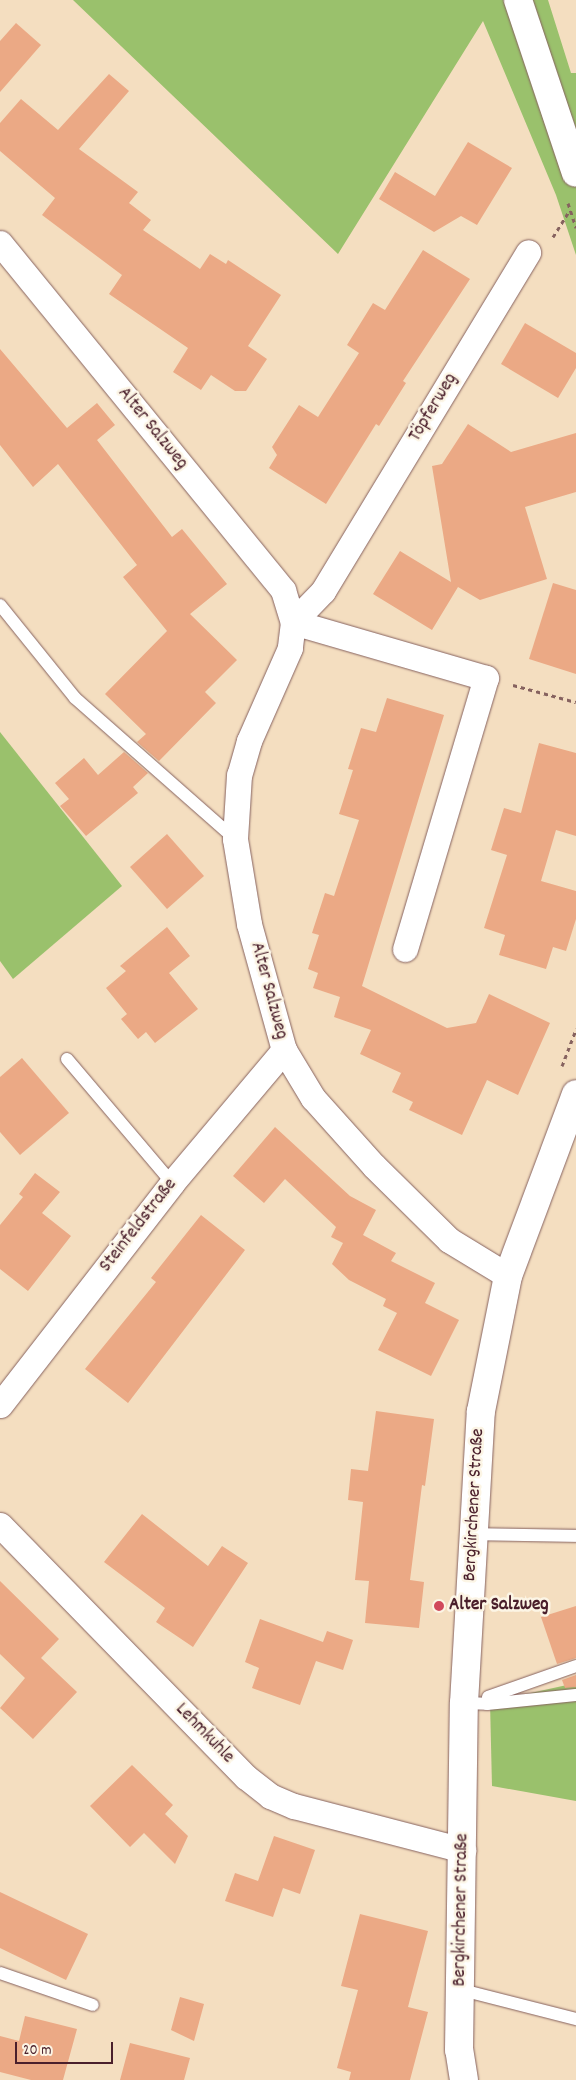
<!DOCTYPE html>
<html>
<head>
<meta charset="utf-8">
<style>
	body { margin:0 }
	#map { position:relative; width:576px; height:2080px; overflow:hidden; background:#f4dec0; font-family:Dekko,sans-serif }
	div>[style] { position:absolute }
	.green>* { inset:0; background:#9ac16c }
	.building>* { inset:0; background:#eba985 }
	.path>* { height:3px; margin-top:-1.5px; transform-origin:0; background:repeating-linear-gradient(90deg,#86625f 0 4px,transparent 0 8px) }
	.roads { filter:drop-shadow(0 0 1px #86625f) drop-shadow(0 0 1px #86625f) }
	.lane>* { height:12px; margin:-6px; padding:0 6px; transform-origin:6px; border-radius:6px; background:#fff }
	.street>* { height:25px; margin:-12.5px; padding:0 12.5px; transform-origin:12.5px; border-radius:12.5px; background:#fff }
	.secondary>* { height:28px; margin:-14px; padding:0 14px; transform-origin:14px; border-radius:14px; background:#fff }
	.dots>* { width:14px; height:14px; translate:-50% -50%; box-sizing:border-box; border:2px solid #fcf5e5; border-radius:50% }
	span { translate:-50% -50%; white-space:nowrap; text-align:center; line-height:1.15; -webkit-text-stroke:5px #fcf5e5; paint-order:stroke }
	.street-label { font-size:19px; color:#4a1f2b }
	.poi-label { font-size:19px; color:#4a1f2b; font-weight:700 }
	.left { translate:0 -50%; text-align:left }
	.scale { position:absolute; left:15px; top:2042px; width:98px; height:22px; box-sizing:border-box; border:2px solid #4a1f2b; border-top:0; padding-left:6px; font-size:15px; line-height:18px; white-space:nowrap; color:#4a1f2b; -webkit-text-stroke:4px #fcf5e5; paint-order:stroke }
</style>
</head>
<body>
<div id="map">
	<div class="green">
		<div style="clip-path:polygon(73px 0,548px 0,571px 73px,576px 73px,576px 255px,556px 195px,483px 21px,338px 254px)"></div>
		<div style="clip-path:polygon(0 732px,122px 886px,13px 979px,0 961px)"></div>
		<div style="clip-path:polygon(576px 1683px,576px 1801px,492px 1786px,490px 1702px)"></div>
	</div>
	<div class="building">
		<div style="clip-path:polygon(16px 23px,41px 45px,0 92px,0 41px)"></div>
		<div style="clip-path:polygon(109px 74px,129px 91px,79px 149px,138px 192px,129px 203px,151px 220px,143px 230px,200px 269px,210px 254px,226px 264px,228px 260px,281px 295px,248px 346px,267px 359px,246px 391px,235px 391px,211px 375px,201px 390px,173px 372px,188px 348px,109px 294px,122px 275px,42px 215px,55px 198px,0 151px,0 123px,21px 99px,58px 130px)"></div>
		<div style="clip-path:polygon(468px 142px,512px 168px,477px 225px,461px 216px,434px 232px,379px 199px,395px 172px,435px 196px)"></div>
		<div style="clip-path:polygon(423px 250px,470px 279px,403px 381px,406px 383px,379px 426px,376px 424px,326px 504px,269px 468px,277px 455px,272px 447px,299px 405px,318px 417px,359px 353px,347px 345px,373px 303px,385px 310px)"></div>
		<div style="clip-path:polygon(525px 323px,576px 353px,576px 368px,558px 398px,501px 364px)"></div>
		<div style="clip-path:polygon(0 349px,67px 428px,97px 403px,115px 425px,97px 440px,172px 537px,182px 529px,227px 584px,190px 614px,237px 660px,205px 692px,216px 703px,159px 761px,137px 742px,146px 734px,105px 694px,167px 631px,123px 577px,137px 565px,58px 464px,33px 487px,0 445px)"></div>
		<div style="clip-path:polygon(468px 424px,511px 452px,576px 433px,576px 492px,525px 507px,547px 579px,480px 600px,458px 587px,432px 630px,373px 594px,400px 551px,451px 582px,432px 466px,442px 464px)"></div>
		<div style="clip-path:polygon(553px 583px,576px 590px,576px 674px,529px 659px)"></div>
		<div style="clip-path:polygon(387px 698px,444px 715px,362px 986px,447px 1028px,476px 1023px,489px 994px,550px 1023px,518px 1095px,487px 1080px,462px 1135px,409px 1110px,413px 1102px,392px 1092px,401px 1073px,360px 1054px,371px 1030px,334px 1017px,340px 997px,313px 988px,318px 973px,308px 969px,319px 935px,312px 933px,325px 893px,334px 896px,359px 820px,339px 814px,353px 770px,348px 769px,361px 728px,376px 732px)"></div>
		<div style="clip-path:polygon(539px 743px,576px 753px,576px 836px,556px 830px,541px 881px,576px 891px,576px 919px,566px 951px,553px 947px,546px 969px,499px 955px,505px 935px,484px 928px,507px 855px,491px 850px,504px 808px,521px 813px)"></div>
		<div style="clip-path:polygon(124px 752px,148px 773px,133px 787px,138px 793px,86px 836px,60px 806px,69px 799px,55px 783px,84px 758px,98px 775px)"></div>
		<div style="clip-path:polygon(167px 834px,204px 876px,167px 909px,130px 867px)"></div>
		<div style="clip-path:polygon(167px 927px,190px 956px,169px 973px,198px 1009px,155px 1043px,146px 1032px,138px 1039px,121px 1019px,127px 1014px,106px 988px,126px 971px,120px 966px)"></div>
		<div style="clip-path:polygon(22px 1058px,69px 1113px,20px 1155px,0 1132px,0 1077px)"></div>
		<div style="clip-path:polygon(275px 1127px,350px 1196px,376px 1210px,363px 1235px,396px 1253px,391px 1261px,435px 1283px,425px 1303px,459px 1320px,431px 1376px,378px 1350px,397px 1313px,383px 1306px,386px 1299px,349px 1280px,332px 1264px,343px 1243px,331px 1237px,336px 1227px,285px 1179px,264px 1203px,233px 1176px)"></div>
		<div style="clip-path:polygon(35px 1173px,60px 1192px,42px 1213px,71px 1236px,28px 1291px,0 1269px,0 1225px,23px 1197px,19px 1194px)"></div>
		<div style="clip-path:polygon(201px 1215px,245px 1250px,128px 1403px,85px 1369px,156px 1282px,151px 1278px)"></div>
		<div style="clip-path:polygon(376px 1411px,434px 1419px,425px 1486px,422px 1485px,410px 1580px,424px 1582px,419px 1628px,365px 1623px,369px 1581px,355px 1580px,363px 1502px,348px 1500px,351px 1469px,368px 1471px)"></div>
		<div style="clip-path:polygon(142px 1514px,208px 1566px,222px 1546px,248px 1563px,193px 1647px,156px 1622px,165px 1608px,104px 1562px)"></div>
		<div style="clip-path:polygon(0 1581px,59px 1639px,41px 1658px,77px 1692px,33px 1739px,0 1708px,25px 1678px,0 1654px)"></div>
		<div style="clip-path:polygon(576px 1606px,576px 1658px,557px 1664px,541px 1617px)"></div>
		<div style="clip-path:polygon(260px 1619px,323px 1642px,327px 1631px,353px 1640px,343px 1670px,316px 1661px,300px 1705px,252px 1688px,259px 1668px,245px 1662px)"></div>
		<div style="clip-path:polygon(576px 1675px,576px 1687px,565px 1688px,562px 1680px)"></div>
		<div style="clip-path:polygon(132px 1765px,173px 1805px,165px 1814px,188px 1836px,175px 1864px,144px 1833px,130px 1847px,90px 1806px)"></div>
		<div style="clip-path:polygon(274px 1836px,315px 1850px,300px 1894px,283px 1888px,273px 1917px,225px 1901px,235px 1873px,258px 1881px)"></div>
		<div style="clip-path:polygon(0 1892px,88px 1934px,66px 1980px,0 1948px)"></div>
		<div style="clip-path:polygon(360px 1914px,428px 1931px,408px 2007px,428px 2012px,410px 2080px,349px 2080px,351px 2072px,337px 2068px,358px 1990px,341px 1986px)"></div>
		<div style="clip-path:polygon(180px 1997px,204px 2004px,194px 2041px,171px 2030px)"></div>
		<div style="clip-path:polygon(25px 2016px,77px 2029px,63px 2080px,31px 2080px,0 2072px,0 2036px,19px 2041px)"></div>
		<div style="clip-path:polygon(130px 2043px,190px 2058px,184px 2080px,120px 2080px)"></div>
	</div>
	<div class="path">
		<div style="left:568px;top:203px;width:26px;rotate:72deg"></div>
		<div style="left:553px;top:237px;width:32px;rotate:-58deg"></div>
		<div style="left:513px;top:685px;width:65px;rotate:15.1deg"></div>
		<div style="left:562px;top:1066px;width:40px;rotate:-69deg"></div>
	</div>
	<div class="roads">
		<div class="lane">
			<div style="left:0;top:605px;width:119px;rotate:51.1deg"></div>
			<div style="left:75px;top:698px;width:213px;rotate:41.4deg"></div>
			<div style="left:67px;top:1059px;width:162px;rotate:49.7deg"></div>
			<div style="left:473px;top:1534px;width:103px;rotate:1.1deg"></div>
			<div style="left:488px;top:1697px;width:93px;rotate:-19.4deg"></div>
			<div style="left:464px;top:1703px;width:23px;rotate:2deg"></div>
			<div style="left:487px;top:1704px;width:89px;rotate:-5.8deg"></div>
			<div style="left:0;top:1973px;width:98px;rotate:19deg"></div>
			<div style="left:462px;top:1990px;width:118px;rotate:14.3deg"></div>
		</div>
		<div class="street">
			<div style="left:0;top:243px;width:448px;rotate:50.8deg"></div>
			<div style="left:283px;top:590px;width:34px;rotate:73deg"></div>
			<div style="left:293px;top:622px;width:26px;rotate:97deg"></div>
			<div style="left:290px;top:648px;width:102px;rotate:113.8deg"></div>
			<div style="left:249px;top:741px;width:35px;rotate:106deg"></div>
			<div style="left:239px;top:775px;width:64px;rotate:93.6deg"></div>
			<div style="left:235px;top:839px;width:86px;rotate:80.6deg"></div>
			<div style="left:249px;top:924px;width:131px;rotate:74.5deg"></div>
			<div style="left:284px;top:1050px;width:56px;rotate:58.9deg"></div>
			<div style="left:313px;top:1098px;width:91px;rotate:48.1deg"></div>
			<div style="left:374px;top:1166px;width:105px;rotate:44.6deg"></div>
			<div style="left:449px;top:1240px;width:69px;rotate:31.4deg"></div>
			<div style="left:405px;top:949px;width:283px;rotate:-73.4deg"></div>
			<div style="left:486px;top:678px;width:201px;rotate:-163.8deg"></div>
			<div style="left:293px;top:622px;width:43px;rotate:-45.9deg"></div>
			<div style="left:323px;top:591px;width:396px;rotate:-58.8deg"></div>
			<div style="left:0;top:1405px;width:281px;rotate:-52.2deg"></div>
			<div style="left:172px;top:1183px;width:174px;rotate:-49.9deg"></div>
			<div style="left:0;top:1525px;width:352px;rotate:45.7deg"></div>
			<div style="left:246px;top:1777px;width:31px;rotate:38deg"></div>
			<div style="left:270px;top:1796px;width:26px;rotate:23deg"></div>
			<div style="left:294px;top:1806px;width:175px;rotate:14.6deg"></div>
		</div>
		<div class="secondary">
			<div style="left:518px;top:0;width:182px;rotate:71.5deg"></div>
			<div style="left:464px;top:2080px;width:30px;rotate:-99deg"></div>
			<div style="left:459px;top:2050px;width:347px;rotate:-89.2deg"></div>
			<div style="left:464px;top:1703px;width:292px;rotate:-86.7deg"></div>
			<div style="left:481px;top:1411px;width:138px;rotate:-78.7deg"></div>
			<div style="left:508px;top:1276px;width:194px;rotate:-69.5deg"></div>
		</div>
	</div>
	<div class="dots">
		<div style="left:439px;top:1606px;background:#d1495b"></div>
	</div>
	<div class="street-label">
		<span style="left:434px;top:408px;rotate:-59deg">Töpferweg</span>
		<span style="left:152px;top:429px;rotate:51deg">Alter Salzweg</span>
		<span style="left:268px;top:991px;rotate:75deg">Alter Salzweg</span>
		<span style="left:139px;top:1226px;rotate:-52deg">Steinfeldstraße</span>
		<span style="left:475px;top:1505px;rotate:-87deg">Bergkirchener Straße</span>
		<span style="left:204px;top:1734px;rotate:46deg">Lehmkuhle</span>
		<span style="left:462px;top:1910px;rotate:-89deg">Bergkirchener Straße</span>
	</div>
	<div class="poi-label">
		<span class="left" style="left:449px;top:1606px">Alter Salzweg</span>
	</div>
	<div class="scale">20 m</div>
</div>
</body>
</html>
